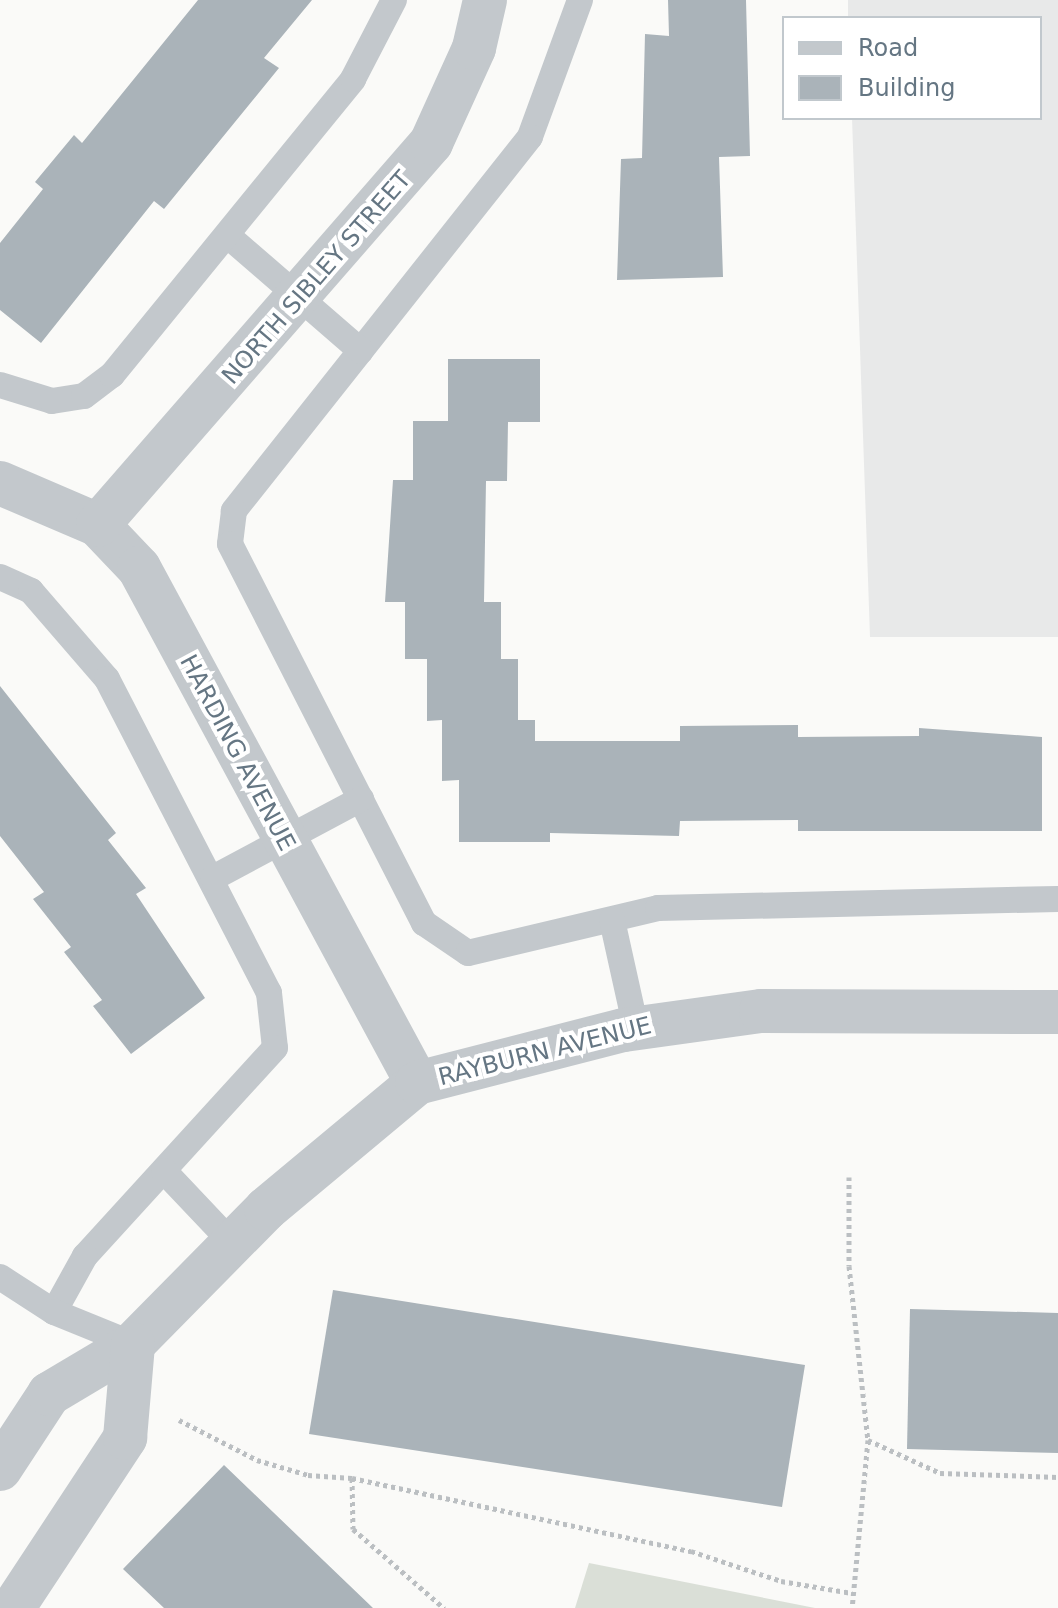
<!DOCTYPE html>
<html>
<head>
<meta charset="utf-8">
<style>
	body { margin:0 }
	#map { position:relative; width:1058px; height:1608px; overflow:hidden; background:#fafaf8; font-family:"DejaVu Sans",sans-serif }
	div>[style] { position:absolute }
	.built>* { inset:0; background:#e8e9e9 }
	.green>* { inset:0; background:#dadfd7 }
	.building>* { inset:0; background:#aab3b9 }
	.path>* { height:5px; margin-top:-2.5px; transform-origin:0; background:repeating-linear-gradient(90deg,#bbbfc2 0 4px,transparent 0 8px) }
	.service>* { height:26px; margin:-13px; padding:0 13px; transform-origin:13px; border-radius:13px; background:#c3c8cc }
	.minor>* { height:44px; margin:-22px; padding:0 22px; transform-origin:22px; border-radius:22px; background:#c3c8cc }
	span { translate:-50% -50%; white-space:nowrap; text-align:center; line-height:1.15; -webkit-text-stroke:8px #fff; paint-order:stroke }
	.street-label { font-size:24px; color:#657683 }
	.legend { position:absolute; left:782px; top:16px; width:260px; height:104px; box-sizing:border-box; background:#fff; border:2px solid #c1c8cd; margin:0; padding:10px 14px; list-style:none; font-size:24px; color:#657683 }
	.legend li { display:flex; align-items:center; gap:16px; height:40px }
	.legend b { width:40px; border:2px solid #c1c8cd }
</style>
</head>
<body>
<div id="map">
	<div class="built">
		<div style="clip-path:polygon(848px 0,1058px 0,1058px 637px,870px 637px,852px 118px,1040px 118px,1040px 18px,848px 18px)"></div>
	</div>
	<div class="green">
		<div style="clip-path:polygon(589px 1563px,815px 1608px,575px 1608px)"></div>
	</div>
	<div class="building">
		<div style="clip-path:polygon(198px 0,312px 0,264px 58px,279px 68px,164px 209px,154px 201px,41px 343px,0 310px,0 243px,43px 189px,35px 182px,74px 135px,82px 143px)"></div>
		<div style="clip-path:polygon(668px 0,746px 0,750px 156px,719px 157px,723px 277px,617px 280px,621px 159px,642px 158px,645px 34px,669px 36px)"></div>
		<div style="clip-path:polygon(448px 359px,540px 359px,540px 422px,508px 422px,507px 481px,486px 481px,484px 602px,501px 602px,501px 659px,518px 659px,518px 720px,535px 720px,535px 741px,680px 741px,680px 726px,798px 725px,798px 737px,919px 736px,919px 728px,1042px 737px,1042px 831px,798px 831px,798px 820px,680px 821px,679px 836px,550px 833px,550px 842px,459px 842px,459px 780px,442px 781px,442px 720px,427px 721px,427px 659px,405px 659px,405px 602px,385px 602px,393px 480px,413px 480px,413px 421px,448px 421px)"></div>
		<div style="clip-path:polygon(0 686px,116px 833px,108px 840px,146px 888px,136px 894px,205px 998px,131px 1054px,93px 1006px,102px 1000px,64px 952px,71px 947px,33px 899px,44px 892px,0 836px)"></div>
		<div style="clip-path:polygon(333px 1290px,805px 1365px,782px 1507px,309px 1434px)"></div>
		<div style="clip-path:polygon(910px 1309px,1058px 1313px,1058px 1453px,907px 1449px)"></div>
		<div style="clip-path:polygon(224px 1465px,324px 1561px,373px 1608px,164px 1608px,123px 1569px)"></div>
	</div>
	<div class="path">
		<div style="left:849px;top:1177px;width:89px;rotate:90deg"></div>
		<div style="left:849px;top:1266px;width:175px;rotate:83.8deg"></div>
		<div style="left:868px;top:1440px;width:169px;rotate:95.4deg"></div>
		<div style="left:179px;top:1420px;width:88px;rotate:27.1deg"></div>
		<div style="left:257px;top:1460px;width:53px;rotate:16.4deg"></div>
		<div style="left:308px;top:1475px;width:44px;rotate:3.9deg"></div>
		<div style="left:352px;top:1478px;width:347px;rotate:12.2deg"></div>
		<div style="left:691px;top:1551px;width:95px;rotate:18.4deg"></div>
		<div style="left:781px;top:1581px;width:72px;rotate:9.6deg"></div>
		<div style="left:868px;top:1440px;width:79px;rotate:24.6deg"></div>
		<div style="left:940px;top:1473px;width:118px;rotate:1.9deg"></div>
		<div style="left:352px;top:1478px;width:51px;rotate:88.9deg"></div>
		<div style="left:353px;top:1529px;width:121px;rotate:41deg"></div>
	</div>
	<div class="service">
		<div style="left:580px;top:0;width:146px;rotate:110.1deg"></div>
		<div style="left:530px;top:137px;width:477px;rotate:128.4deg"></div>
		<div style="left:234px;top:511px;width:33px;rotate:97deg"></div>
		<div style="left:230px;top:544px;width:426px;rotate:62.9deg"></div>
		<div style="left:424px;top:923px;width:53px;rotate:34.3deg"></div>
		<div style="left:468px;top:953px;width:195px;rotate:-13.3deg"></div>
		<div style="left:658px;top:908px;width:400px;rotate:-1.3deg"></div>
		<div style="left:227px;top:235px;width:177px;rotate:40.9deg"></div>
		<div style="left:0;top:385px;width:54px;rotate:17.1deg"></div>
		<div style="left:52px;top:401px;width:32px;rotate:-9deg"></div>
		<div style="left:84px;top:396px;width:35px;rotate:-37deg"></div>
		<div style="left:112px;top:375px;width:382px;rotate:-50.8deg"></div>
		<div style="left:353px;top:79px;width:89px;rotate:-62.6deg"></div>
		<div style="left:0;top:577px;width:34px;rotate:24deg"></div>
		<div style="left:31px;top:591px;width:116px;rotate:49.2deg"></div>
		<div style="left:107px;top:679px;width:353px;rotate:62.7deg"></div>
		<div style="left:269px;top:993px;width:55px;rotate:83.8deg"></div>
		<div style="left:275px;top:1048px;width:282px;rotate:132.4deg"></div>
		<div style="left:85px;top:1256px;width:64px;rotate:119deg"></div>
		<div style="left:213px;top:878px;width:168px;rotate:-28.1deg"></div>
		<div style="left:612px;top:920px;width:111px;rotate:77.5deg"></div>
		<div style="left:164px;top:1171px;width:99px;rotate:46.6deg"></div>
		<div style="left:0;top:1277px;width:64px;rotate:32.9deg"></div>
		<div style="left:54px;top:1312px;width:85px;rotate:22.1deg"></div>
	</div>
	<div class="minor">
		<div style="left:0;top:483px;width:107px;rotate:23.2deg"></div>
		<div style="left:98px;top:525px;width:59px;rotate:46.4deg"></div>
		<div style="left:139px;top:568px;width:585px;rotate:61.64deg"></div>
		<div style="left:98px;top:525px;width:507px;rotate:-48.92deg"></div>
		<div style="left:431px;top:143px;width:104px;rotate:-65.6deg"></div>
		<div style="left:474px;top:48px;width:49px;rotate:-77.1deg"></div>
		<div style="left:0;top:1469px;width:90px;rotate:-56.8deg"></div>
		<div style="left:49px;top:1394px;width:98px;rotate:-30.8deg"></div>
		<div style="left:133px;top:1344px;width:190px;rotate:-45.4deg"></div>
		<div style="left:266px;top:1209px;width:197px;rotate:-39.8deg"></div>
		<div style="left:417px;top:1083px;width:214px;rotate:-14.4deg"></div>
		<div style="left:624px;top:1030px;width:138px;rotate:-7.9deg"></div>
		<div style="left:761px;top:1011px;width:297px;rotate:0.2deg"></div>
		<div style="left:13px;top:1608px;width:204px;rotate:-56.6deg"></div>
		<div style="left:125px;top:1438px;width:94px;rotate:-85.1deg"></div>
	</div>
	<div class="street-label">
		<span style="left:317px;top:278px;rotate:-49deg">NORTH SIBLEY STREET</span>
		<span style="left:237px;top:753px;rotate:62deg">HARDING AVENUE</span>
		<span style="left:545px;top:1052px;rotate:-14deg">RAYBURN AVENUE</span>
	</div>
	<ul class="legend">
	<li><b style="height:10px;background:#c3c8cc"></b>Road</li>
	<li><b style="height:22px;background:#aab3b9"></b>Building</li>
	</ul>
</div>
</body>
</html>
